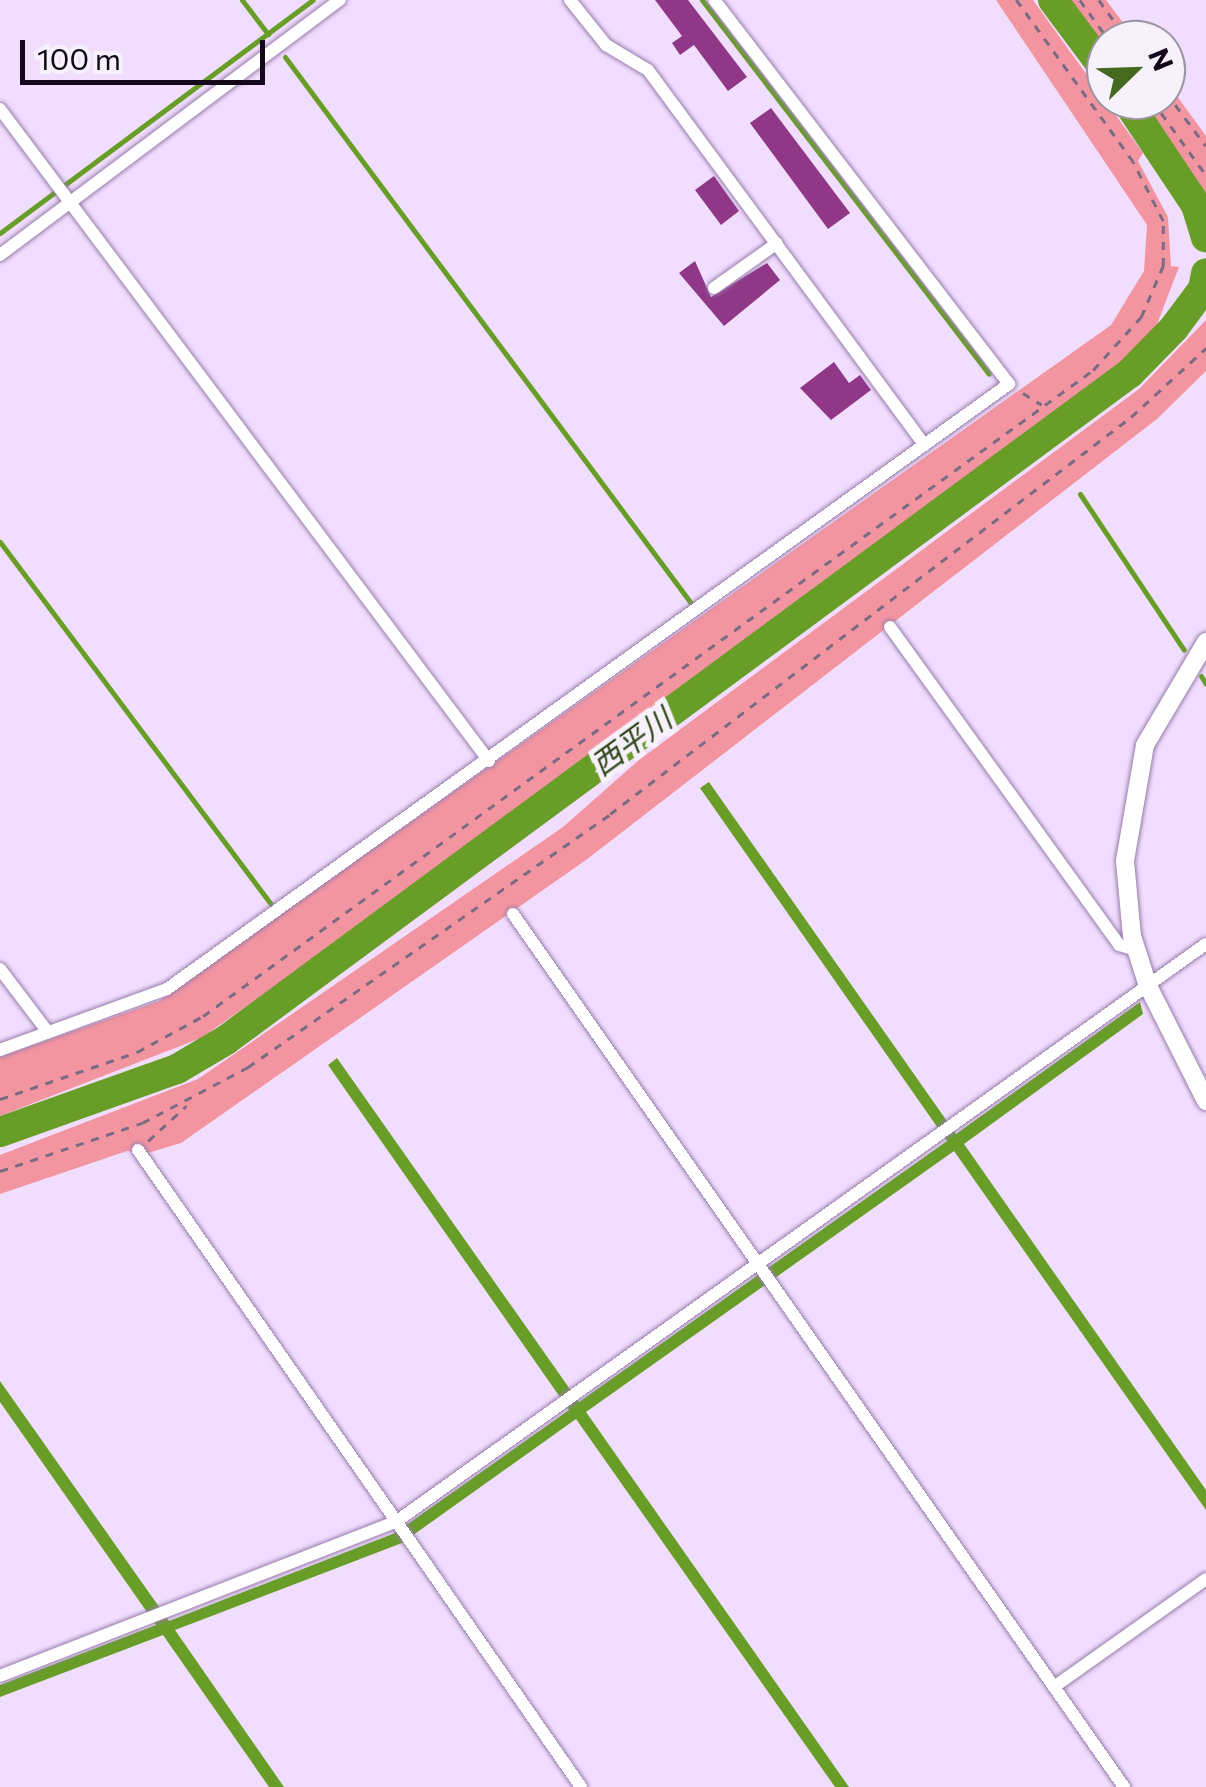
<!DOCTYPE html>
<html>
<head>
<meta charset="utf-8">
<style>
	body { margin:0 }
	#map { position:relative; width:1206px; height:1787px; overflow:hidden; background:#f1defe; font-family:Commissioner,"Noto Sans JP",sans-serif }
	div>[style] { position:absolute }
	.green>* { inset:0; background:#f395a1 }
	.water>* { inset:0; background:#689e28 }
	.stream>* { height:5px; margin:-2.5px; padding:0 2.5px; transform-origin:2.5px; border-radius:2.5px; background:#689e28 }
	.river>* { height:30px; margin:-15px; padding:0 15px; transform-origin:15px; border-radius:15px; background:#689e28 }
	.building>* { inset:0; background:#903788 }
	.path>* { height:2.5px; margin-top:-1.25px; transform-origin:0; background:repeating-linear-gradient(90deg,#796b83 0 8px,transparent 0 16px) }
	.roads { filter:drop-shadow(0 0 2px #987bab) drop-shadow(0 0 2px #987bab) }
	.minor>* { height:12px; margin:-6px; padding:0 6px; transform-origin:6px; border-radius:6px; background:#fff }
	.secondary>* { height:18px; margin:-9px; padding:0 9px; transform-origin:9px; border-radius:9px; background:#fff }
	span { translate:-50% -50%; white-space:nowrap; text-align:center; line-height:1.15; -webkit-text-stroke:10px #f7f1fc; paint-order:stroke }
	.water-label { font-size:30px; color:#2f4619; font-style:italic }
	.north { position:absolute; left:1086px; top:20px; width:100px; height:100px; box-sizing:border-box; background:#f7f1fc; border:2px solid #9c94a2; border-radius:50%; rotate:67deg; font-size:28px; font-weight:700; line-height:40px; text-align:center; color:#14091a }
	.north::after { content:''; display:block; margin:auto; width:35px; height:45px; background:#466920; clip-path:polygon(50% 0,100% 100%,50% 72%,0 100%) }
	.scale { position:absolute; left:20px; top:40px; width:245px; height:45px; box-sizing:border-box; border:5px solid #14091a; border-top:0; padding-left:12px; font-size:30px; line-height:35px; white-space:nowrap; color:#14091a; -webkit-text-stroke:8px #f7f1fc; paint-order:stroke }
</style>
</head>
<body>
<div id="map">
	<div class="green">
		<div style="clip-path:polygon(996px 0,1033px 0,1143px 153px,1138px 161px,1168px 217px,1171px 266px,1179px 267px,1156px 327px,1118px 366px,1001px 455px,468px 851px,201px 1038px,0 1116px,0 1057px,159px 1001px,1111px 325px,1144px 271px,1147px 225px)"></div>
		<div style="clip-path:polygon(1065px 0,1106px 0,1136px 40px,1106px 40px,1106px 57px)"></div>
		<div style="clip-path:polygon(1166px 81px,1206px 136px,1206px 202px,1137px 100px,1166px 100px)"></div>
		<div style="clip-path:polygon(1206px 320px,1206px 371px,1157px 419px,586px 860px,181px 1143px,148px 1153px,127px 1151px,0 1194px,0 1155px,198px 1079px,563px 827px,639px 760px,1139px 389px)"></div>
	</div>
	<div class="water">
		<div style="clip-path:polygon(709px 782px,956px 1134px,1140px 1002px,1143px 1014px,964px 1144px,1206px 1490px,1206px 1510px,954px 1151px,586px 1412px,849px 1787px,835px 1787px,576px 1419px,402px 1543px,175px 1630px,284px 1787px,269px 1787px,163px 1635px,0 1697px,0 1685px,156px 1625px,0 1402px,0 1381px,169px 1621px,395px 1533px,569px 1410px,328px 1065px,337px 1058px,579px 1402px,947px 1141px,700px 788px)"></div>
	</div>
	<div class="stream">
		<div style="left:242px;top:0;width:43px;rotate:52.6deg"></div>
		<div style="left:702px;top:0;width:471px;rotate:52.5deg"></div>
		<div style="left:285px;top:57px;width:680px;rotate:53.37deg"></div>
		<div style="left:0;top:233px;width:390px;rotate:-36.7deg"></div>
		<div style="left:1080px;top:494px;width:187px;rotate:56.3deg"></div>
		<div style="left:0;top:542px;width:454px;rotate:53.2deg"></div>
		<div style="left:1201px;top:676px;width:9px;rotate:58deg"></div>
	</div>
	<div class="river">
		<div style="left:1053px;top:0;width:89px;rotate:53.3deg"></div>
		<div style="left:1126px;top:100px;width:126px;rotate:56.3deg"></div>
		<div style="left:1196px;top:205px;width:34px;rotate:73deg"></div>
		<div style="left:0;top:1132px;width:188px;rotate:-19.6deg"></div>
		<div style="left:177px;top:1069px;width:57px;rotate:-30.6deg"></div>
		<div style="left:226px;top:1040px;width:1123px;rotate:-36.42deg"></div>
		<div style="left:1130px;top:373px;width:63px;rotate:-45.6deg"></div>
		<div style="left:1174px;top:328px;width:49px;rotate:-53.4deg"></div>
		<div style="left:1203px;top:289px;width:16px;rotate:-79deg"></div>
	</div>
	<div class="building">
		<div style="clip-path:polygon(655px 0,688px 0,747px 77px,728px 91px,694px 45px,680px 55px,672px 43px,682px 36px)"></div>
		<div style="clip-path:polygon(771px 108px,850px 213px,828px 229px,750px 123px)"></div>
		<div style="clip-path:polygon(714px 176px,739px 211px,721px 225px,695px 190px)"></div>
		<div style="clip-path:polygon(695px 261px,711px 297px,767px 263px,780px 280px,724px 326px,679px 273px)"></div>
		<div style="clip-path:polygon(834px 362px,849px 383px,860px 375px,871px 390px,831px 420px,800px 388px)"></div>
	</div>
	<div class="path">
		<div style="left:1080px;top:0;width:49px;rotate:54.1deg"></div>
		<div style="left:1099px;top:0;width:49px;rotate:54.1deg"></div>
		<div style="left:1166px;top:92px;width:67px;rotate:53.5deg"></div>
		<div style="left:1152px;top:100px;width:92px;rotate:54.2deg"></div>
		<div style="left:1023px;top:393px;width:22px;rotate:32deg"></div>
		<div style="left:0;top:1099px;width:145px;rotate:-18.9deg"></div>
		<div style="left:137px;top:1052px;width:75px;rotate:-28.6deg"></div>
		<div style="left:203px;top:1016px;width:1100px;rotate:-35.97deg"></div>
		<div style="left:1093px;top:370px;width:72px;rotate:-47.8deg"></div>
		<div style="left:1141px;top:317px;width:56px;rotate:-66.7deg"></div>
		<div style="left:1163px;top:266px;width:45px;rotate:-90deg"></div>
		<div style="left:1163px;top:221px;width:66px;rotate:-117deg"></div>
		<div style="left:1133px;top:162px;width:200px;rotate:-125.8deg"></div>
		<div style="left:148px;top:1141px;width:52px;rotate:-42.6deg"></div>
		<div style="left:0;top:1171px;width:150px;rotate:-18.7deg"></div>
		<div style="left:142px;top:1123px;width:120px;rotate:-27.8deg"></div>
		<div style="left:248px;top:1067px;width:442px;rotate:-34.9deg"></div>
		<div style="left:610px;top:814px;width:655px;rotate:-37.31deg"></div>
		<div style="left:1131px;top:417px;width:102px;rotate:-42.6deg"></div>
	</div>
	<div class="roads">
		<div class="minor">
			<div style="left:570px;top:0;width:58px;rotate:51.3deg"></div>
			<div style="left:606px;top:45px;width:49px;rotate:30.8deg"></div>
			<div style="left:648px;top:70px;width:466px;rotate:53.6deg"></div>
			<div style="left:0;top:109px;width:815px;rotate:53.13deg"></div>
			<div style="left:0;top:255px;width:425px;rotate:-36.9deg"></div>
			<div style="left:714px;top:288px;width:77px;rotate:-35.5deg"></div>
			<div style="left:890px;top:627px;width:392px;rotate:54.2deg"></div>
			<div style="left:1119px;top:945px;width:19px;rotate:16deg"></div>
			<div style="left:513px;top:914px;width:1066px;rotate:55.01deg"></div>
			<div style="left:0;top:969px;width:78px;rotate:52.8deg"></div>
			<div style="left:0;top:1050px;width:178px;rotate:-20.1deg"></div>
			<div style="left:167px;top:989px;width:1037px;rotate:-35.7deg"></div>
			<div style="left:1009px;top:384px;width:484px;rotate:-127.5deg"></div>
			<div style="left:138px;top:1150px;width:776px;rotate:55.18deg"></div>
			<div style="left:0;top:1676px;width:426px;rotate:-21.3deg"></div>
			<div style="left:397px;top:1521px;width:994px;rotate:-35.5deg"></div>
			<div style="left:1054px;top:1687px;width:186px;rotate:-35.4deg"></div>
		</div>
		<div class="secondary">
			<div style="left:1206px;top:642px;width:120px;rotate:120.6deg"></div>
			<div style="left:1145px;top:745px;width:118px;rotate:99.8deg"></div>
			<div style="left:1125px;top:861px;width:75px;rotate:84.7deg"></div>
			<div style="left:1132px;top:936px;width:52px;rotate:72.3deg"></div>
			<div style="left:1148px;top:986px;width:129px;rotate:63.2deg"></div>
		</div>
	</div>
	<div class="water-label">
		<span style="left:631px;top:741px;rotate:-36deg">西平川</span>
	</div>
	<div class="north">N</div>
	<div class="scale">100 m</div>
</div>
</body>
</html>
